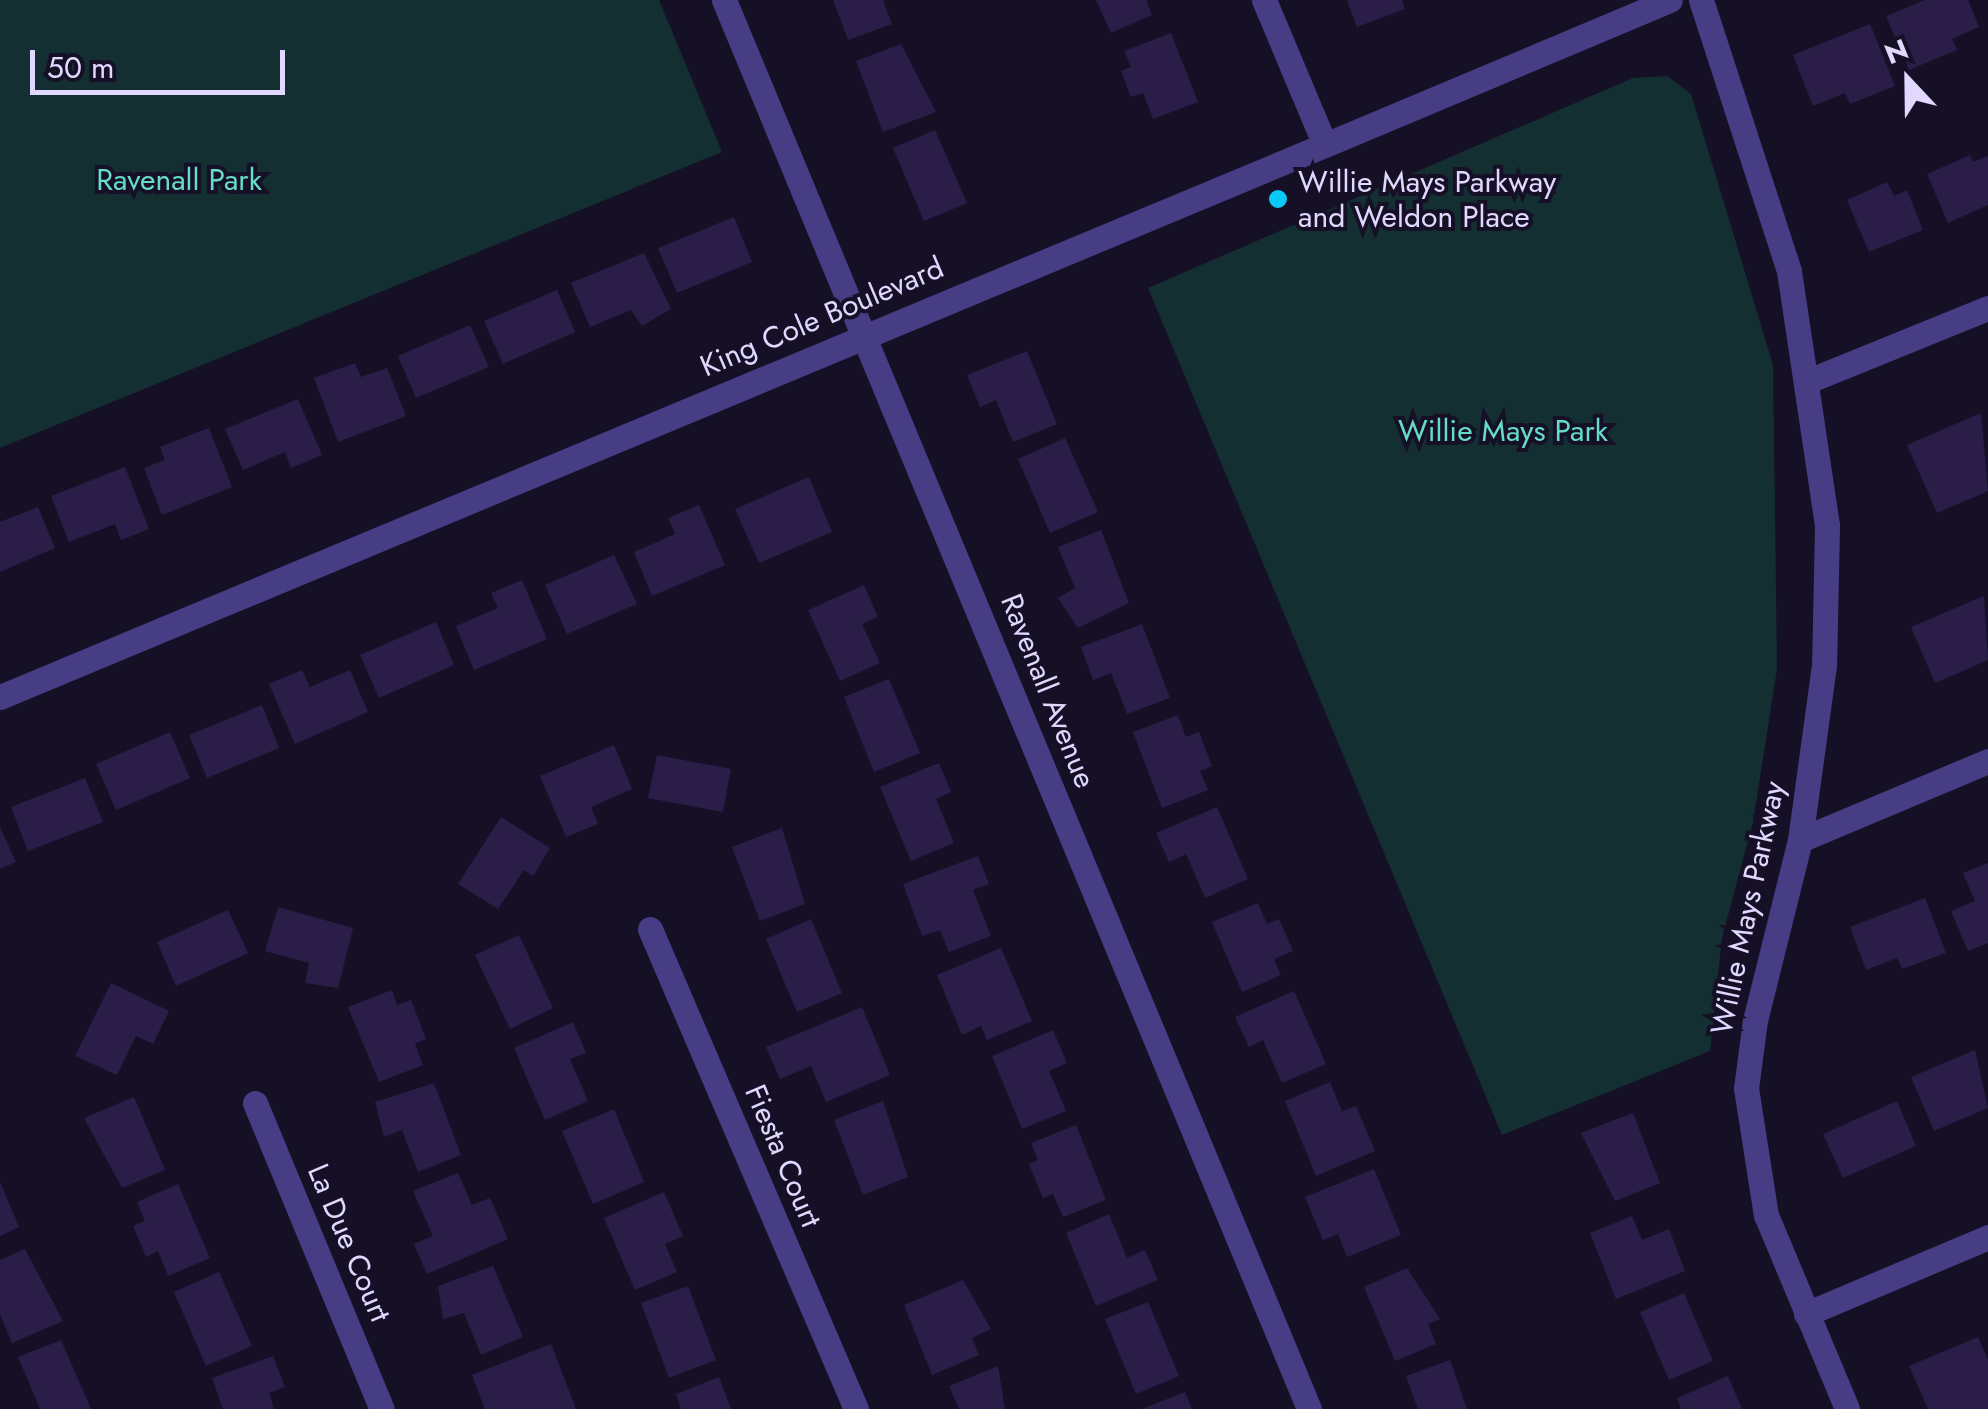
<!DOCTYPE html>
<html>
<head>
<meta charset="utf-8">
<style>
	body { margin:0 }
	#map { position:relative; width:1988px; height:1409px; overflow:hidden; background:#161027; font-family:Jost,sans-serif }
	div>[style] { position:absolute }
	.green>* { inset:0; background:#142f31 }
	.building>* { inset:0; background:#2a1d47 }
	.minor>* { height:25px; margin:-12.5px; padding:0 12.5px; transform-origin:12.5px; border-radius:12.5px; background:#463d84 }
	.tertiary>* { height:25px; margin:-12.5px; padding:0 12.5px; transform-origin:12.5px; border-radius:12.5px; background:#463d84 }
	.dots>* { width:28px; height:28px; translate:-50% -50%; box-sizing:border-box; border:5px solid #161027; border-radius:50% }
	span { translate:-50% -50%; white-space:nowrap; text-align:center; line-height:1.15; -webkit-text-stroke:8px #161027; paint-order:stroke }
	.park-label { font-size:30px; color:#65dcca }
	.poi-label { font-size:30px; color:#e0d8fe }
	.left { translate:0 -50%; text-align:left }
	.street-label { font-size:30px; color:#e0d8fe }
	.north { position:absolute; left:1858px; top:30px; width:100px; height:100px; -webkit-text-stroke:8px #161027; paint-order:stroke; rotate:338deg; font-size:28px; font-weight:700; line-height:40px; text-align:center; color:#e0d8fe }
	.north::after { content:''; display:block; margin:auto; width:35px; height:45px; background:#e0d8fe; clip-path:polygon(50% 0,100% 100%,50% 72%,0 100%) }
	.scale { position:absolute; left:30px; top:50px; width:255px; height:45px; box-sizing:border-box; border:5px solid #e0d8fe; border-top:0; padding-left:12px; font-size:30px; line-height:35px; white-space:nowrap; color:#e0d8fe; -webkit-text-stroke:8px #161027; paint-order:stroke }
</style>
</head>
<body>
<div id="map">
	<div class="green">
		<div style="clip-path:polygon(0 0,659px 0,722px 152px,0 448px)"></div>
		<div style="clip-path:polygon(1667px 76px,1691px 94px,1773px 365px,1777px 669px,1753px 822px,1722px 938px,1710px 1051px,1502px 1135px,1148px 288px,1633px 78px)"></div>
	</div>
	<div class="building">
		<div style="clip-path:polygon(833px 0,883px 0,892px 24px,848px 40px)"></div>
		<div style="clip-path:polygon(1096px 0,1146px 0,1152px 15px,1111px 33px)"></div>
		<div style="clip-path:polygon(1347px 0,1402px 0,1405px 9px,1357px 27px)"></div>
		<div style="clip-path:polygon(1925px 0,1968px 0,1979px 27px,1952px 39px,1957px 50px,1909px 70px,1886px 16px)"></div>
		<div style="clip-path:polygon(1870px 24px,1895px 86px,1850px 104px,1845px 93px,1813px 106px,1793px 55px)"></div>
		<div style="clip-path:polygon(1171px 33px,1198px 102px,1153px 119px,1143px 93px,1131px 97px,1121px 71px,1131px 67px,1124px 51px)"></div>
		<div style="clip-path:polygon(901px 44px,936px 112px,883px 132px,856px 61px)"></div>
		<div style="clip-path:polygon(935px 130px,967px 203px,924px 221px,893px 148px)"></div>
		<div style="clip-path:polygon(1970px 155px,1973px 162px,1988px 156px,1988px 205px,1948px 223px,1927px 174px)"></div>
		<div style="clip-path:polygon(1887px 182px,1894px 196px,1907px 190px,1923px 230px,1869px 252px,1847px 200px)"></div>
		<div style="clip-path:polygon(734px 217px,752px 262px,677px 293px,658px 248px)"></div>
		<div style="clip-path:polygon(644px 253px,671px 309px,642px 326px,631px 310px,590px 327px,571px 283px)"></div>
		<div style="clip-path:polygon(557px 290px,575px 332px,503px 364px,484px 321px)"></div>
		<div style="clip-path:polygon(470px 325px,489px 367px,416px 398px,398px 356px)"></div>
		<div style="clip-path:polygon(1027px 351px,1057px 424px,1013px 442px,996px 400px,980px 407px,967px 375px)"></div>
		<div style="clip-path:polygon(355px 363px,361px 377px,387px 368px,406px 416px,338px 442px,314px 378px)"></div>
		<div style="clip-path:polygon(298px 399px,322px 455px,291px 468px,285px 452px,243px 470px,225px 429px)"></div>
		<div style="clip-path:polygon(1981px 413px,1988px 491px,1937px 513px,1907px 445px)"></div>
		<div style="clip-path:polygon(209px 428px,232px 487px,162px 515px,144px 468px,165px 460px,160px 447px)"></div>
		<div style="clip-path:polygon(1065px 438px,1098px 512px,1050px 533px,1018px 459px)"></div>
		<div style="clip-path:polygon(125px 467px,149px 529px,121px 540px,115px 524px,69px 542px,51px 496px)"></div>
		<div style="clip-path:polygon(809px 477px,832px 532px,759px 563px,735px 509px)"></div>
		<div style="clip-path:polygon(699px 505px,725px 565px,652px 596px,634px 552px,675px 534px,668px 518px)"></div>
		<div style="clip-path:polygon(38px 507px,55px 548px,0 572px,0 522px)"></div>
		<div style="clip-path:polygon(1101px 530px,1129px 603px,1078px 628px,1058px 598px,1075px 588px,1058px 547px)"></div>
		<div style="clip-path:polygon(614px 555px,637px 604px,567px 634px,545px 585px)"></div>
		<div style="clip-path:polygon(522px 580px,547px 639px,474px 670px,456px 626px,498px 608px,491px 593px)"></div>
		<div style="clip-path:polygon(864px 585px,878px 617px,862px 624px,880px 663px,840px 681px,808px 610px)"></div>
		<div style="clip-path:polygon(1984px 596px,1988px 660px,1935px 683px,1911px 627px)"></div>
		<div style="clip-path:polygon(436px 622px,454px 665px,379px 698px,360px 655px)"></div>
		<div style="clip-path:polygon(1142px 624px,1170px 698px,1127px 714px,1111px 673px,1093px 680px,1081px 647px)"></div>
		<div style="clip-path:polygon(302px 670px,310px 687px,350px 670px,368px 712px,295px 744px,269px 684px)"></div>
		<div style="clip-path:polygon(889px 679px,920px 753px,874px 772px,844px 697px)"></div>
		<div style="clip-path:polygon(262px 705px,279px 748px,207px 778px,189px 735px)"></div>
		<div style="clip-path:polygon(1178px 715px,1186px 737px,1199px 732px,1212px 766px,1200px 771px,1208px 790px,1162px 808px,1133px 732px)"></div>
		<div style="clip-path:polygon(170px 732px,190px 778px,116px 810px,96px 764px)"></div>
		<div style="clip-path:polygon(614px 745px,632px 789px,591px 807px,598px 824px,566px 837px,540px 776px)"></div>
		<div style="clip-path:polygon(657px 755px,731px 769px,723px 812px,648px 798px)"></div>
		<div style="clip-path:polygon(939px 763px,951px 792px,936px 799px,954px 843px,911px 861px,880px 787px)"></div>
		<div style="clip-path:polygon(85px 778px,103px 822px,28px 851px,11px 807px)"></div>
		<div style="clip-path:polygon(1217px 807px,1248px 879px,1205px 898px,1186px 854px,1169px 862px,1156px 833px)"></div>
		<div style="clip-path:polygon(501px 817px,550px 848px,533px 876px,524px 870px,498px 909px,458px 884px)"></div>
		<div style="clip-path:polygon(0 827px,16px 862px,0 869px)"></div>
		<div style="clip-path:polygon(782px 828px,805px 904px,760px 921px,732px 847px)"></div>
		<div style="clip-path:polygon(978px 856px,989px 884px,973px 890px,991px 936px,949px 952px,940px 930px,922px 936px,903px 884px)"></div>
		<div style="clip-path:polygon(1988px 863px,1988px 943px,1968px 951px,1951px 911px,1975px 901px,1963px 873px)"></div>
		<div style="clip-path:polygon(1925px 898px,1946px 953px,1902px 969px,1897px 958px,1866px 970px,1850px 927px)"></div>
		<div style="clip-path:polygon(1258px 903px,1267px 924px,1279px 919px,1293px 951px,1274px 959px,1281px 975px,1242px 992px,1212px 922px)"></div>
		<div style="clip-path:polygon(278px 907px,353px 928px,338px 988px,305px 983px,309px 963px,265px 951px)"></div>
		<div style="clip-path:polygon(228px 910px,248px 953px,176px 986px,157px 942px)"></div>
		<div style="clip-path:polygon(811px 919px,842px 993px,797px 1012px,766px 939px)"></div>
		<div style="clip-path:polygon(519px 935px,553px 1008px,510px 1029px,475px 955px)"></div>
		<div style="clip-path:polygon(1001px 948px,1032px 1021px,987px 1040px,981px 1026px,962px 1035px,937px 975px)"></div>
		<div style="clip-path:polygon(111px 983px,169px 1011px,153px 1044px,136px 1036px,117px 1075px,75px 1056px)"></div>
		<div style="clip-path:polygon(392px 990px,397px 1005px,411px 1000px,426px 1039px,415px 1044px,423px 1065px,379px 1082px,348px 1007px)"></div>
		<div style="clip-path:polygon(1294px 991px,1326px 1064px,1282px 1083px,1263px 1040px,1249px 1047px,1235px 1017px)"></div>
		<div style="clip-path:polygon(862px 1007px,890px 1075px,826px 1102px,811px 1066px,780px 1079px,766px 1047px)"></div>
		<div style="clip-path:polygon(573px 1022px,586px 1053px,570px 1059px,588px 1101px,545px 1120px,514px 1048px)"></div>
		<div style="clip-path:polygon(1053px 1030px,1067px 1063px,1049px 1071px,1066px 1111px,1022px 1129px,992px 1056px)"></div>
		<div style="clip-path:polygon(1975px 1050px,1988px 1108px,1934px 1131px,1911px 1077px)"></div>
		<div style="clip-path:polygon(1330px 1082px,1342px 1111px,1356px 1106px,1375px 1151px,1316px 1176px,1285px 1101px)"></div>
		<div style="clip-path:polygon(434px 1083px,461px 1155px,418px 1172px,402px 1130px,384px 1137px,375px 1102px)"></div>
		<div style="clip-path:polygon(134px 1097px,165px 1170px,122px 1188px,84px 1118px)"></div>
		<div style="clip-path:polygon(883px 1101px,908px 1177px,863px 1195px,834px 1120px)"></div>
		<div style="clip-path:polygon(1897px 1101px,1916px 1146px,1843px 1178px,1823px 1134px)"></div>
		<div style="clip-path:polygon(614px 1109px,644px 1182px,593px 1204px,562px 1131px)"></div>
		<div style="clip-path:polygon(1633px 1113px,1660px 1183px,1615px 1201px,1581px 1133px)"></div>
		<div style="clip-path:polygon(1076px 1125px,1106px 1200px,1063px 1217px,1053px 1194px,1043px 1198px,1029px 1164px,1038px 1160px,1031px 1143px)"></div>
		<div style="clip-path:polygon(1374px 1169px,1401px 1235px,1347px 1257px,1338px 1234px,1323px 1240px,1305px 1197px)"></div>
		<div style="clip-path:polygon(458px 1173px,472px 1205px,490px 1198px,508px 1239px,427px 1274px,414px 1244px,433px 1236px,413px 1191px)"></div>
		<div style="clip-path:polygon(0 1182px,19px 1227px,0 1236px)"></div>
		<div style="clip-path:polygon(178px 1184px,210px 1258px,168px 1276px,158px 1251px,146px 1257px,133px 1226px,145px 1221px,137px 1202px)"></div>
		<div style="clip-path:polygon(664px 1192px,683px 1236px,665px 1244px,677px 1272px,635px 1290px,604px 1218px)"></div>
		<div style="clip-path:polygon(1109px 1214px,1127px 1258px,1145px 1250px,1158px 1280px,1096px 1306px,1066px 1233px)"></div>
		<div style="clip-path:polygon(1632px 1216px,1642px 1240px,1669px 1229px,1685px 1271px,1616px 1299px,1590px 1233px)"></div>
		<div style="clip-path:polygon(25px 1249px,63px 1321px,12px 1343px,0 1314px,0 1260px)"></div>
		<div style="clip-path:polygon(493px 1266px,523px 1337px,481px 1355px,464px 1313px,443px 1319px,438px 1286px)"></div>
		<div style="clip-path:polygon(1407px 1268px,1440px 1319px,1428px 1324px,1436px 1344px,1395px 1361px,1364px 1287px)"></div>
		<div style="clip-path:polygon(219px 1272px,252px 1346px,206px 1366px,174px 1292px)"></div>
		<div style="clip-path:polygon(963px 1280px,991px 1329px,972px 1338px,979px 1355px,932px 1375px,904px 1305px)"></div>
		<div style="clip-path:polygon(688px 1286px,716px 1360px,669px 1378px,641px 1303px)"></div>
		<div style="clip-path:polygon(1684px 1293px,1713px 1361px,1669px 1380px,1640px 1312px)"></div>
		<div style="clip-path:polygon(1148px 1302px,1179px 1376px,1136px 1394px,1105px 1319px)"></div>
		<div style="clip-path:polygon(1978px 1337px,1988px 1360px,1988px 1409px,1928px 1409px,1909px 1366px)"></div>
		<div style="clip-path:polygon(61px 1340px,91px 1409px,40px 1409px,18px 1357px)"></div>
		<div style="clip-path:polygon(551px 1344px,576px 1409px,485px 1409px,472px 1375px)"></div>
		<div style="clip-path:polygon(273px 1356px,285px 1387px,269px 1393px,274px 1409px,223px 1409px,212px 1378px)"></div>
		<div style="clip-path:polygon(1450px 1360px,1467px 1409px,1418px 1409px,1406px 1376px)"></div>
		<div style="clip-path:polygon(998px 1366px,1005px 1409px,959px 1409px,949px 1386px)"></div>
		<div style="clip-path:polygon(1728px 1376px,1742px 1409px,1681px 1409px,1677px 1398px)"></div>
		<div style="clip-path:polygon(719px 1377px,731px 1409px,681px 1409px,676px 1394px)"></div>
		<div style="clip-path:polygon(1185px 1392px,1192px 1409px,1142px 1409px)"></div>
	</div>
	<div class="minor">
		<div style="left:724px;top:0;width:1526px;rotate:67.45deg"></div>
		<div style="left:1808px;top:381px;width:194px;rotate:-22.1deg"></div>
		<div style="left:0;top:697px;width:1435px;rotate:-22.62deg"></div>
		<div style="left:1800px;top:840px;width:204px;rotate:-22.8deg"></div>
		<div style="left:650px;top:929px;width:522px;rotate:66.77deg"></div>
		<div style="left:255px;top:1103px;width:331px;rotate:67.5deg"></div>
		<div style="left:1806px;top:1314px;width:198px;rotate:-22.9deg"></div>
	</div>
	<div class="tertiary">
		<div style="left:1264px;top:0;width:157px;rotate:67.2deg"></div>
		<div style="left:1325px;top:145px;width:374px;rotate:-22.8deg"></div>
		<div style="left:1701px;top:0;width:285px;rotate:72deg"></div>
		<div style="left:1789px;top:271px;width:258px;rotate:81.5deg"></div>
		<div style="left:1827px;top:526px;width:139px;rotate:91.2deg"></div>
		<div style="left:1824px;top:665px;width:177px;rotate:97.8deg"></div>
		<div style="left:1800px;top:840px;width:186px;rotate:104deg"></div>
		<div style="left:1755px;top:1020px;width:69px;rotate:97.5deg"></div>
		<div style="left:1746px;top:1088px;width:129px;rotate:81.1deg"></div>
		<div style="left:1766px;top:1215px;width:210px;rotate:67.3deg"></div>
	</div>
	<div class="dots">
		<div style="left:1278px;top:199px;background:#0bc9f7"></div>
	</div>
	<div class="park-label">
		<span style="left:179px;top:180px">Ravenall Park</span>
		<span style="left:1503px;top:431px">Willie Mays Park</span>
	</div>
	<div class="poi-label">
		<span class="left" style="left:1298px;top:199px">Willie Mays Parkway<br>and Weldon Place</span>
	</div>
	<div class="street-label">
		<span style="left:822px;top:317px;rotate:-23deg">King Cole Boulevard</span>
		<span style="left:1048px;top:691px;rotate:68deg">Ravenall Avenue</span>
		<span style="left:1748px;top:908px;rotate:-78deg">Willie Mays Parkway</span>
		<span style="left:783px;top:1156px;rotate:67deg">Fiesta Court</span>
		<span style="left:349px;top:1243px;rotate:67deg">La Due Court</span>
	</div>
	<div class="north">N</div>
	<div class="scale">50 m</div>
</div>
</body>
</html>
